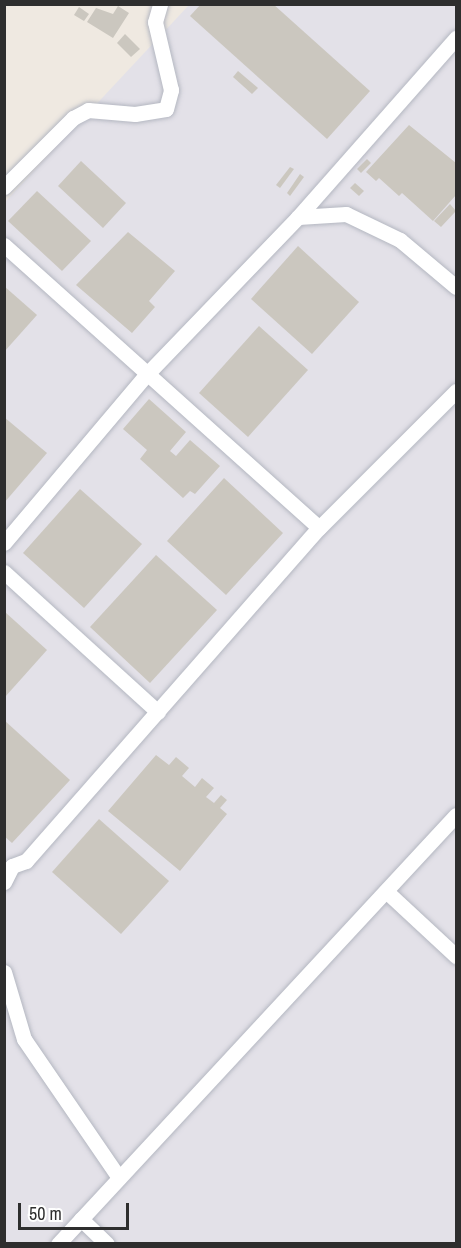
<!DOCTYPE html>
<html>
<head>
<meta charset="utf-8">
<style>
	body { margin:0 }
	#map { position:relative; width:461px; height:1248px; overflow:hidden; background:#efe9e1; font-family:"Archivo Narrow",sans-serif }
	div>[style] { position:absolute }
	.industrial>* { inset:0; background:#e3e1e8 }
	.building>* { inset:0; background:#cbc7bf }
	.roads { filter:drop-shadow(0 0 2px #b4b7c1) drop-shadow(0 0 2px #b4b7c1) }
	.minor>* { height:15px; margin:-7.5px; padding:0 7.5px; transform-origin:7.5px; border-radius:7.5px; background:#fff }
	span { translate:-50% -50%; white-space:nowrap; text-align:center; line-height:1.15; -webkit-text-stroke:5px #fff; paint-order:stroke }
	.frame { position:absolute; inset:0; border:6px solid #2e2e2e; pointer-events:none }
	.scale { position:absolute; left:18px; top:1203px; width:111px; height:27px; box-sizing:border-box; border:3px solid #2e2e2e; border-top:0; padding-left:8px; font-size:18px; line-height:21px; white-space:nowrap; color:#2e2e2e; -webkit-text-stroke:4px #fff; paint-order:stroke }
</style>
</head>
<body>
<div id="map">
	<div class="industrial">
		<div style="clip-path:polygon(189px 5px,456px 5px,456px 1243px,5px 1243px,4px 203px)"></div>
	</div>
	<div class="building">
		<div style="clip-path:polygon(201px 4px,273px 4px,370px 91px,327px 139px,190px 16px)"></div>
		<div style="clip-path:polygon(118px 6px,129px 13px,113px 38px,87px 22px,96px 8px,113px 14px)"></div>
		<div style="clip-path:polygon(79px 7px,89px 14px,84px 21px,74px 15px)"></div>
		<div style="clip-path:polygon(125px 34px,140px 49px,131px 57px,117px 43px)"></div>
		<div style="clip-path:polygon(238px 71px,258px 88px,252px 94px,233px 77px)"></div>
		<div style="clip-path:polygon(409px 125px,456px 163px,456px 195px,433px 221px,402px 193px,399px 196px,379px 178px,376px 181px,366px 172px)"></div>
		<div style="clip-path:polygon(367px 159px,371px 163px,361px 173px,357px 169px)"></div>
		<div style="clip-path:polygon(81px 161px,126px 203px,103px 228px,58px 186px)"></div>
		<div style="clip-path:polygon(290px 167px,294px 169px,280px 188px,276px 185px)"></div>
		<div style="clip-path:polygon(300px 174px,304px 177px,290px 196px,287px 193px)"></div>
		<div style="clip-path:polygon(355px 183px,364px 191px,359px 196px,350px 188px)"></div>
		<div style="clip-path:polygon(37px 191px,91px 241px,62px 271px,8px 221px)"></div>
		<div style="clip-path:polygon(450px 204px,456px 211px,441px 227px,434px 221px)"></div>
		<div style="clip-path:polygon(128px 232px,175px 271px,149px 301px,155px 307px,132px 333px,76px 285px)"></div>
		<div style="clip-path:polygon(298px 246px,359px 302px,312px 354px,251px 299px)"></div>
		<div style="clip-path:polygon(4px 286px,37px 315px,4px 352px)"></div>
		<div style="clip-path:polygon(259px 326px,308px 370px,248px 437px,199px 393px)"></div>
		<div style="clip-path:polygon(149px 399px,186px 432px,170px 451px,176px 456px,190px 440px,220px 466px,195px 494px,190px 491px,183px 498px,140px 459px,147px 450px,123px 429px)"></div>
		<div style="clip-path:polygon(4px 417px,47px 453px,4px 503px)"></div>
		<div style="clip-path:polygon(224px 478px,283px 533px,226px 595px,167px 541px)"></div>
		<div style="clip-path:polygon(80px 489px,142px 544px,84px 608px,23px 553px)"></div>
		<div style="clip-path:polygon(156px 555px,217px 610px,150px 683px,90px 627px)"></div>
		<div style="clip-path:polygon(5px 612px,47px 650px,5px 697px)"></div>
		<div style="clip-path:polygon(4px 720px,70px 780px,12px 843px,4px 836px)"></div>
		<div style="clip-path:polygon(156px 755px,169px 765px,176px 757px,189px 768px,182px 776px,195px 787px,202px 778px,214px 788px,206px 797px,214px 803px,221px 795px,227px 800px,220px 808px,227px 814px,180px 871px,108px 811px)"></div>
		<div style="clip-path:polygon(99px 819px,169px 881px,121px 934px,52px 872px)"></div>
	</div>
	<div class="roads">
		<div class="minor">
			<div style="left:4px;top:187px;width:98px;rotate:-45deg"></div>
			<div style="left:73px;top:118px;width:17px;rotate:-28deg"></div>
			<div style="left:88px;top:110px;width:47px;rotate:4.9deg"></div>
			<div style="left:135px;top:114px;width:31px;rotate:-9deg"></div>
			<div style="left:166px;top:109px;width:20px;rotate:-75deg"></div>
			<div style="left:171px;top:90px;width:70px;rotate:-103.2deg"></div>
			<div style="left:155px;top:22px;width:19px;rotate:-74deg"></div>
			<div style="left:298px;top:217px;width:239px;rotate:-48.6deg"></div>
			<div style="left:4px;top:245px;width:423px;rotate:41.9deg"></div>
			<div style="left:4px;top:543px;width:221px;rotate:-49.8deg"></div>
			<div style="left:147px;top:374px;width:218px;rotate:-46.1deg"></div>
			<div style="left:298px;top:217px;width:48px;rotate:-3.6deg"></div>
			<div style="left:346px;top:214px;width:60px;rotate:25.7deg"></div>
			<div style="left:400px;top:240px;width:73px;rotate:40deg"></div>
			<div style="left:4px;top:572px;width:208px;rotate:42.3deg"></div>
			<div style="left:4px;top:882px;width:18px;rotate:-63deg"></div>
			<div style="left:12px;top:866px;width:15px;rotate:-20deg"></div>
			<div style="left:26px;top:861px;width:444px;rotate:-48.7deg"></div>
			<div style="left:319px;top:528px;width:194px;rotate:-45deg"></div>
			<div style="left:386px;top:891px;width:96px;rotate:42.9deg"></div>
			<div style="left:4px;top:972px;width:70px;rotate:73.4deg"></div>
			<div style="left:24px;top:1039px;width:168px;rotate:55.6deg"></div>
			<div style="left:81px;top:1219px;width:36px;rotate:44deg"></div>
			<div style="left:58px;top:1244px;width:585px;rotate:-47.15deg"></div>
		</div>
	</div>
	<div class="frame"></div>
	<div class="scale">50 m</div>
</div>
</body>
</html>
